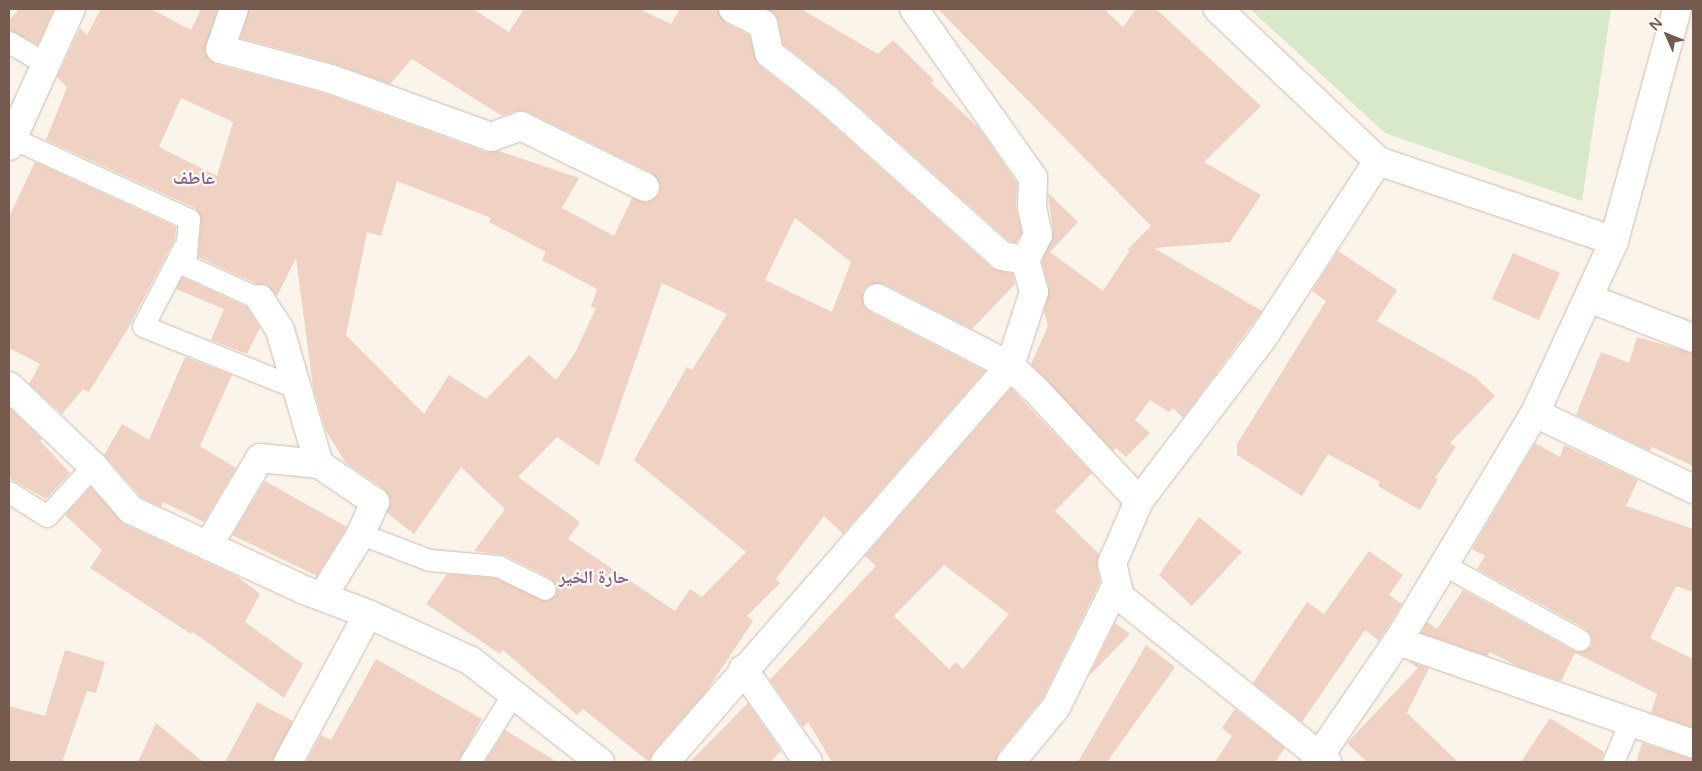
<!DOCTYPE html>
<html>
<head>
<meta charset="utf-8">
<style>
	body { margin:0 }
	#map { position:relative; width:1702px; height:771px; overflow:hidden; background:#fbf4ea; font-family:"Varela Round","Noto Naskh Arabic",sans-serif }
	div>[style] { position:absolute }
	.green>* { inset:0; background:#d7e9c8 }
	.building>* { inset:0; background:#efd2c3 }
	.roads { filter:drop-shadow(0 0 1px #cdbbb0) drop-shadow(0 0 1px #cdbbb0) }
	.lane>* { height:21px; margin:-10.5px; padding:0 10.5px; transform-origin:10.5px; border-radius:10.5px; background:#fff }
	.street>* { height:28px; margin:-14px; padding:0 14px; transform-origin:14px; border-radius:14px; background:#fff }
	span { translate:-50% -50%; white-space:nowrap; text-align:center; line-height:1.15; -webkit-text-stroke:4.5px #fef8f0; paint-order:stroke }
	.district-label { font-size:18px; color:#806690; font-weight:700 }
	.frame { position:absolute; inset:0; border:10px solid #755a4e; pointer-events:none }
	.north { position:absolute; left:1642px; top:10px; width:50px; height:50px; -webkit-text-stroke:4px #fef8f0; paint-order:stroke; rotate:314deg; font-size:14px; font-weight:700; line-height:20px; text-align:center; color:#755a4e }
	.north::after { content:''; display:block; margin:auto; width:18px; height:22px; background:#755a4e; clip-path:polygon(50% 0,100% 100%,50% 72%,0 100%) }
</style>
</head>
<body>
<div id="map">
	<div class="green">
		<div style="clip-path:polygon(1250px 9px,1611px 9px,1582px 201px,1385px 133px)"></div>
	</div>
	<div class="building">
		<div style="clip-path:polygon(19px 9px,54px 9px,38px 45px,9px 30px,9px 20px)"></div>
		<div style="clip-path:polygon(evenodd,101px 9px,151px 9px,191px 30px,201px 9px,218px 9px,205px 52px,215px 64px,326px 94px,486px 152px,499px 151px,579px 178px,562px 208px,614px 236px,632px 198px,647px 202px,659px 194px,660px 185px,652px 173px,528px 112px,516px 111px,502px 116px,412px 59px,390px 84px,335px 64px,240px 38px,249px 9px,473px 9px,509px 32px,524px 9px,639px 9px,671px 24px,680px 9px,718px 9px,726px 23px,749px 35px,759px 65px,817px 111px,992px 268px,1013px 274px,1015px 284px,972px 329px,884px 284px,869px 285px,863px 291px,864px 306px,870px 312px,985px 371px,843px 534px,824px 516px,776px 579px,780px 583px,747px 616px,753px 621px,706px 692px,653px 752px,649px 762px,583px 709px,577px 715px,503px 650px,500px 654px,426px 604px,447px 574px,495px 578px,545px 601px,556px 595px,557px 588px,550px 578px,504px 555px,474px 551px,505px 509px,461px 467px,414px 534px,387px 513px,391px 501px,384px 489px,346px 463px,326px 431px,313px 387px,296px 258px,277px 296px,267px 285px,257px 284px,198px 257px,201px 220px,195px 208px,46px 140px,67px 87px,57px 77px,80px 28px,87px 35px,101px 9px,181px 98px,233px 122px,217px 176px,159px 147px,181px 98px,101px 9px,397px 181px,491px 218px,489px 222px,546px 252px,542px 260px,597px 289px,591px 307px,596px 308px,575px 353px,556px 380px,529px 355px,486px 399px,449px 375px,424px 414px,346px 335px,367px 232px,381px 236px,397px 181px,101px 9px,795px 218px,851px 262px,832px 312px,765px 280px,795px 218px,101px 9px,662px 283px,727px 314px,692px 370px,687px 367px,634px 460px,746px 552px,702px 597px,690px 589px,675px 611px,568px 539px,580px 522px,518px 477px,557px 437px,599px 466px,662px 283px)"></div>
		<div style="clip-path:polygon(767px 9px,801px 9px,878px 54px,893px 40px,934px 80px,931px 83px,979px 128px,1017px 183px,1016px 207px,1022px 233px,1016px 243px,1009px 241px,837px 87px,783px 44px,778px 20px)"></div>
		<div style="clip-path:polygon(938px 9px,1104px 9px,1123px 27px,1136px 9px,1156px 9px,1261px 106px,1204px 162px,1261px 195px,1230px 242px,1154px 248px,1262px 311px,1183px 418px,1173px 408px,1169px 412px,1150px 400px,1135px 420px,1150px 433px,1126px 457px,1116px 448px,1113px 451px,1031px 364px,1048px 326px,1044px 311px,1049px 288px,1042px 262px,1053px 232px,1048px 193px,1078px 222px,1050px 252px,1103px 291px,1130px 250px,1127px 250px,1151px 226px)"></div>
		<div style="clip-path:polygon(35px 162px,176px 227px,175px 239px,127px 330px,89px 392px,83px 389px,62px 414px,29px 384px,40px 364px,9px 348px,9px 217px)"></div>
		<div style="clip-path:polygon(1338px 251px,1397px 290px,1377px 321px,1475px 377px,1495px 396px,1450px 443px,1456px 447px,1435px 478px,1438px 479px,1420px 510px,1378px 486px,1380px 482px,1328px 454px,1302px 496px,1237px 455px,1237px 444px,1326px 301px,1312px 291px)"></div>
		<div style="clip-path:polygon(1513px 253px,1560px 273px,1539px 320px,1492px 299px)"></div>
		<div style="clip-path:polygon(182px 277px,247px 307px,260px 328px,247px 354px,211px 340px,224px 309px,176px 289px)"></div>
		<div style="clip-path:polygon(1637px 337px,1693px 353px,1693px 466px,1652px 447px,1650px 451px,1576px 415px,1601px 352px,1629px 363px)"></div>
		<div style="clip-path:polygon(185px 357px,232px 375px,200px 446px,236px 468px,204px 522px,163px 502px,161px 507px,141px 497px,104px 455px,122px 424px,149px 440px)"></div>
		<div style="clip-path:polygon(evenodd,1011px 388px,1092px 473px,1055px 511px,1099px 554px,1097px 566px,1100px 582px,1043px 698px,999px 752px,996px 762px,832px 762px,808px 722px,803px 727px,770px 680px,876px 566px,865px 556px,1011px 388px,944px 565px,1009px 614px,963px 669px,956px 662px,949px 669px,894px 616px,944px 565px)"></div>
		<div style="clip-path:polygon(9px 407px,42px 439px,40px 441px,70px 473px,46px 499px,9px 478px)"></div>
		<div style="clip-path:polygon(1535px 443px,1560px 457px,1564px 445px,1638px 480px,1626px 506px,1693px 529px,1693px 592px,1676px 586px,1650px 638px,1693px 659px,1693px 728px,1651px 713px,1657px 694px,1575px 653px,1561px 681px,1519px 667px,1490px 652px,1487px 656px,1421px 633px,1427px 622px,1437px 629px,1463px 590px,1574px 651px,1581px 652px,1591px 646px,1592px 639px,1586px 629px,1477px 569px,1485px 556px,1472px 549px)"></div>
		<div style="clip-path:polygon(265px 481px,347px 527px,317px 576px,232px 535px)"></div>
		<div style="clip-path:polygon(91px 487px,124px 524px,238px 577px,260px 594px,245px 622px,303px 664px,284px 698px,193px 632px,191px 634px,90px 568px,102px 550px,65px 515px)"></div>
		<div style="clip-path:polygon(1199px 517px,1242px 552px,1192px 606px,1159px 575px)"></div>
		<div style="clip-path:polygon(1369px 551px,1403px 575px,1389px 595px,1402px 604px,1379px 641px,1365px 630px,1302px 722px,1253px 683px,1307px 602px,1324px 614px)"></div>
		<div style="clip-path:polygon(1115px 623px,1130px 634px,1089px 676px)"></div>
		<div style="clip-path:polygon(1146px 645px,1175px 667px,1107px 762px,1078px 762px)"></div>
		<div style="clip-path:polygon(65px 650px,105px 662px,96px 693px,87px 691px,62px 762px,9px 762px,9px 706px,45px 716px)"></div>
		<div style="clip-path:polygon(376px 659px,482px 719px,458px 762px,306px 762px,321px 735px,331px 740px)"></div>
		<div style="clip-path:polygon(1408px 661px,1429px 668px,1407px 713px,1458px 762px,1367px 762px,1347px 743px,1418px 668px)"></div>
		<div style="clip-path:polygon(257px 702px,293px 721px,272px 762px,225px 762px)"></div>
		<div style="clip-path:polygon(748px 703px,781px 751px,770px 762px,690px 762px)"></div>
		<div style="clip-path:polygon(1235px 709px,1285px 748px,1275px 762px,1215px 762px,1232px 736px,1222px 728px)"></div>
		<div style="clip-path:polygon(1550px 718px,1604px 752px,1601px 762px,1521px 762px)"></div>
		<div style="clip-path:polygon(156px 723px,203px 762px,138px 762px)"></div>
		<div style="clip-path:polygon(505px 730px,557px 762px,485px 762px)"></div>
		<div style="clip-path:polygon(1642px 743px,1693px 759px,1693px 762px,1636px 762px)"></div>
	</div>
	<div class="roads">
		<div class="lane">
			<div style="left:9px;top:42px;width:43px;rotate:30.7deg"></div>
			<div style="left:12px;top:138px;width:195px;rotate:24.6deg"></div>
			<div style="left:189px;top:219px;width:46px;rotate:95deg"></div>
			<div style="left:185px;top:265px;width:82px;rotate:24.4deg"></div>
			<div style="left:184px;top:247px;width:89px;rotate:117.4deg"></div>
			<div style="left:143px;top:326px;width:166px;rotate:21.9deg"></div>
			<div style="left:9px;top:492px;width:45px;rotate:32.3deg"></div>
			<div style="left:47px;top:516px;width:68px;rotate:-47.4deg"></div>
			<div style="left:361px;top:534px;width:73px;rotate:20.9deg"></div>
			<div style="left:429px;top:560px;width:69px;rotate:5deg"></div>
			<div style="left:498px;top:566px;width:52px;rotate:26.1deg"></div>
			<div style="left:1444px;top:565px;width:155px;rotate:28.9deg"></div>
			<div style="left:470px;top:762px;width:80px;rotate:-57.7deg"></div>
			<div style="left:1613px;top:762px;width:43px;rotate:-67deg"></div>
		</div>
		<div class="street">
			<div style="left:234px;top:9px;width:42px;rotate:109.3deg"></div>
			<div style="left:220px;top:49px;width:115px;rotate:15.1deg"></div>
			<div style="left:331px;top:79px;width:170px;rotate:19.9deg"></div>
			<div style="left:491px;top:137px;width:32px;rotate:-20deg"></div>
			<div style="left:521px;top:126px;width:138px;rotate:26.2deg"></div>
			<div style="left:733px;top:9px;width:34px;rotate:27deg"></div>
			<div style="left:763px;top:24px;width:30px;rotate:78deg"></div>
			<div style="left:769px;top:53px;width:74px;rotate:38.4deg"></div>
			<div style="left:827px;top:99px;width:235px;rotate:41.9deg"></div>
			<div style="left:1002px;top:256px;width:23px;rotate:10deg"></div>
			<div style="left:914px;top:9px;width:207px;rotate:54.8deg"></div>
			<div style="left:1033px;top:178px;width:29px;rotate:92deg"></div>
			<div style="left:1032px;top:207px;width:29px;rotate:78deg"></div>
			<div style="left:1038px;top:235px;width:28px;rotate:117deg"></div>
			<div style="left:1025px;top:260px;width:33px;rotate:74deg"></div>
			<div style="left:1034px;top:292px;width:78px;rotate:108deg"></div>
			<div style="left:1010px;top:366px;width:33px;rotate:43deg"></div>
			<div style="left:1034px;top:388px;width:154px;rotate:47.1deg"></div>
			<div style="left:1218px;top:9px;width:221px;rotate:43.5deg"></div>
			<div style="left:1378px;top:161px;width:249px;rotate:18.7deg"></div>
			<div style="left:9px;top:146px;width:150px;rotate:-65.7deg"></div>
			<div style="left:1588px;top:298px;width:112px;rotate:20.9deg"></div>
			<div style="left:260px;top:299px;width:37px;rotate:57deg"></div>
			<div style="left:280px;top:330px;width:140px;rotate:73.8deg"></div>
			<div style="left:319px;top:464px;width:68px;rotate:34.2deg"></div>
			<div style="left:375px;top:502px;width:35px;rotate:114deg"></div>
			<div style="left:361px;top:534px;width:74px;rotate:121.8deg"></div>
			<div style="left:9px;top:386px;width:116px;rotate:43.6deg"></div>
			<div style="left:93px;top:466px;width:58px;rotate:49.2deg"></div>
			<div style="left:131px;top:510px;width:191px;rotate:24.8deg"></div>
			<div style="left:304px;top:590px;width:68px;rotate:20.6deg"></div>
			<div style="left:368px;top:614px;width:113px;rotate:24.5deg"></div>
			<div style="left:471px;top:661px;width:164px;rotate:38.1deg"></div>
			<div style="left:1535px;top:413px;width:175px;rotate:25.7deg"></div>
			<div style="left:208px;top:546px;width:102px;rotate:-59.4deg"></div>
			<div style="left:260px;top:458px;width:59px;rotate:5.8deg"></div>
			<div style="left:1398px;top:641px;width:312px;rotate:19.2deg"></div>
			<div style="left:743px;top:669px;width:113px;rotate:55deg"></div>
			<div style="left:288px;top:762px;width:168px;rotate:-61.6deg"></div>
			<div style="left:665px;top:762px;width:525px;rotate:-48.94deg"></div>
			<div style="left:1010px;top:366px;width:149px;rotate:-152.9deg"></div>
			<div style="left:1011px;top:762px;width:71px;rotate:-50.7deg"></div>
			<div style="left:1056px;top:707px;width:137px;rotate:-63.6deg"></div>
			<div style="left:1315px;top:762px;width:147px;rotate:-55.6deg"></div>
			<div style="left:1398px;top:641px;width:266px;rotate:-59deg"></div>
			<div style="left:1535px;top:413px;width:189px;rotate:-65.3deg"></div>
			<div style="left:1614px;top:241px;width:240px;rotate:-74.8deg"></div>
			<div style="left:1327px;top:762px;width:265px;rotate:-141.4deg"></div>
			<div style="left:1120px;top:597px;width:35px;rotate:-103deg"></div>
			<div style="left:1112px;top:563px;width:68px;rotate:-66.5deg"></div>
			<div style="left:1139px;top:501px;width:203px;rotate:-52.8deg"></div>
			<div style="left:1262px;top:339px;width:212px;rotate:-56.9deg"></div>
		</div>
	</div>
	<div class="district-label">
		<span style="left:194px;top:178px">عاطف</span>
		<span style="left:594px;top:577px">حارة الخير</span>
	</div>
	<div class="frame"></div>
	<div class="north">N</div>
</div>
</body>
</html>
